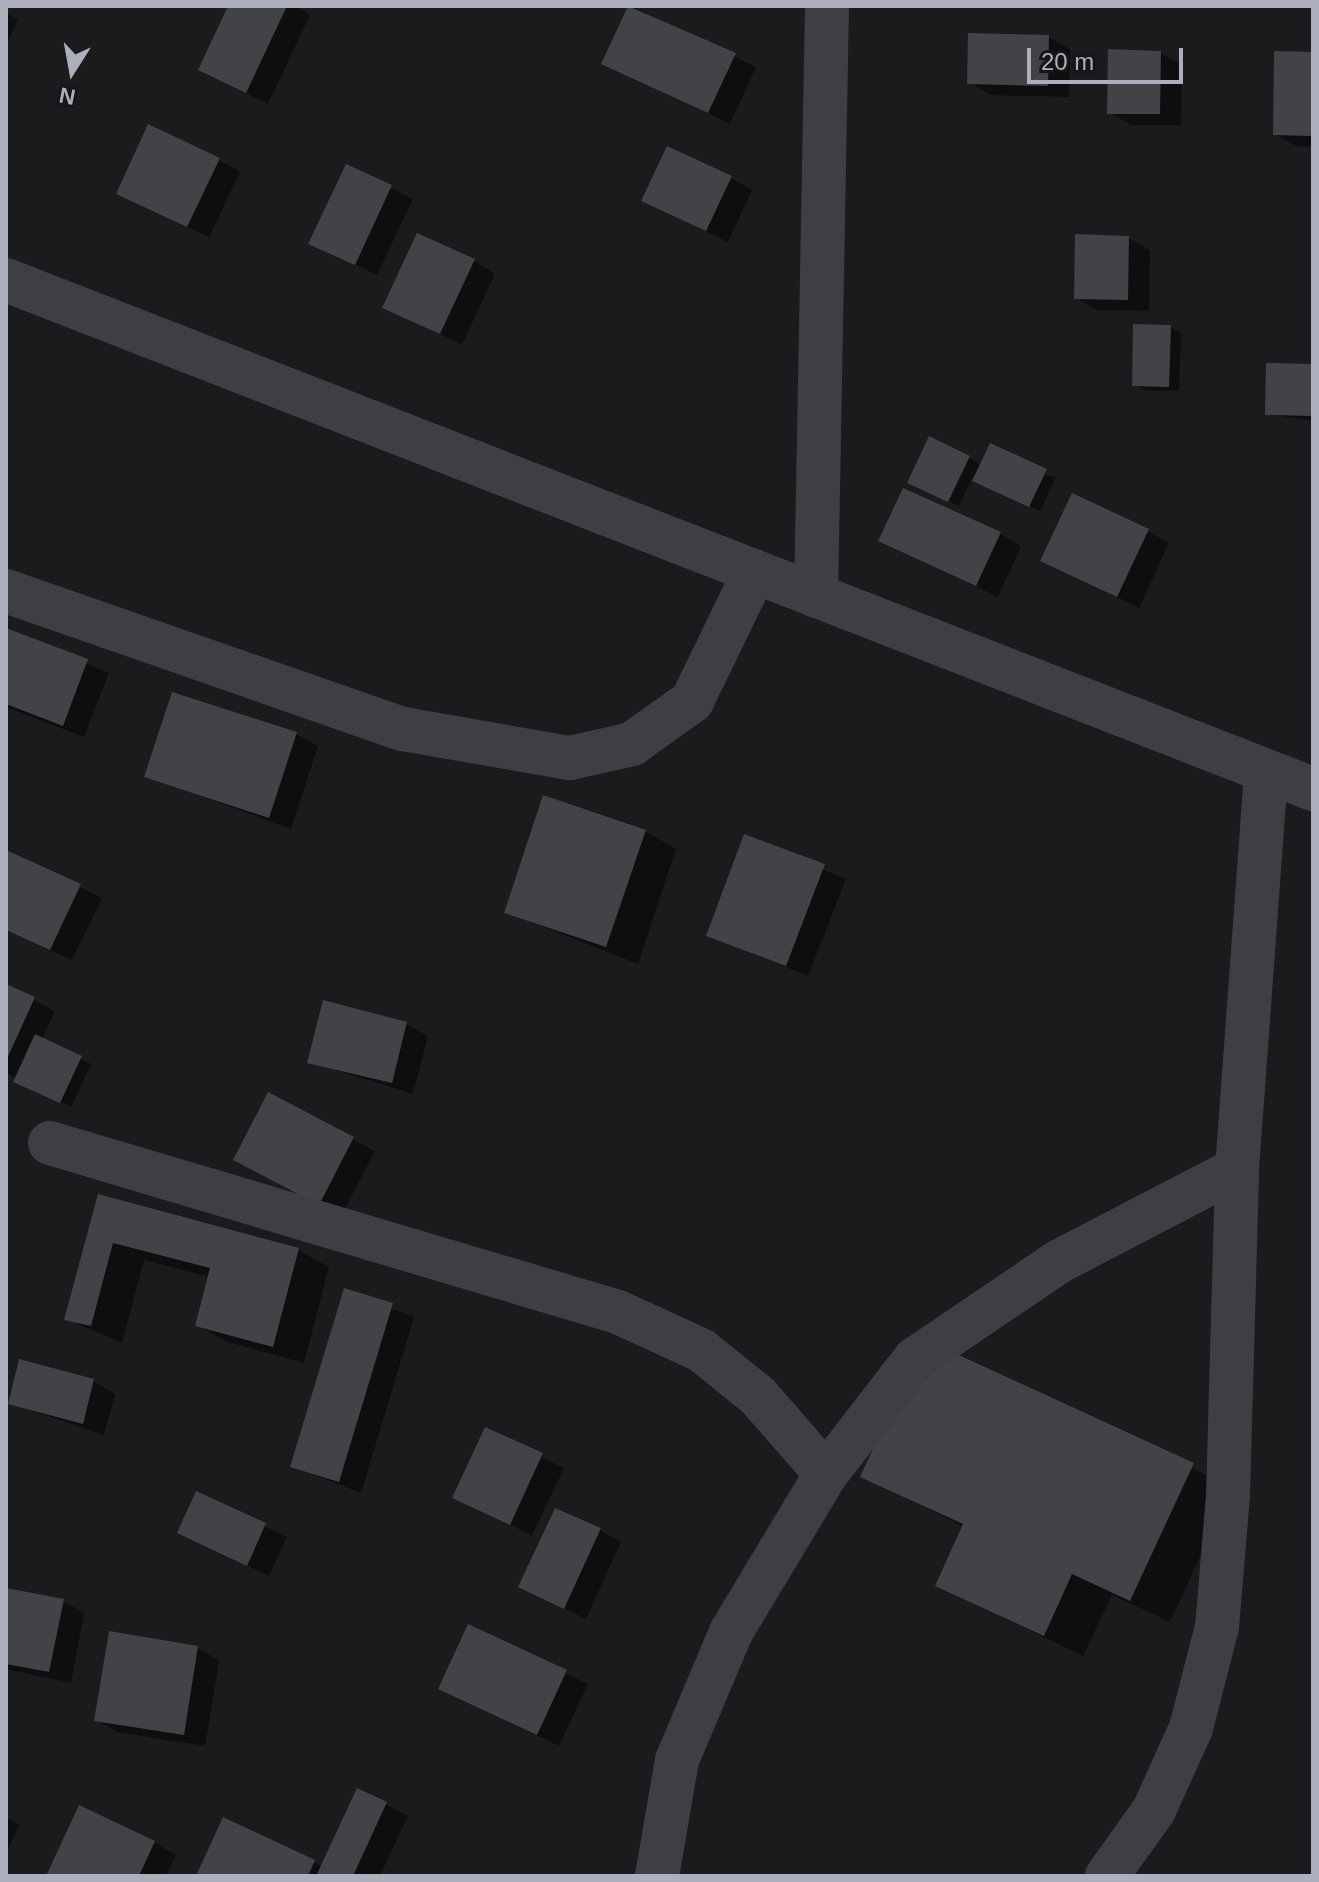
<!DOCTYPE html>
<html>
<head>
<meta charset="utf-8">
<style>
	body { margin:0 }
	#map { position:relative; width:1319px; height:1882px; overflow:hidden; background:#1b1b1d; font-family:Helvetica,sans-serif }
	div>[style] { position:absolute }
	.shadow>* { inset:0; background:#0007 }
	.building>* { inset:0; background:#424347 }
	.street>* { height:44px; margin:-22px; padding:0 22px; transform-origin:22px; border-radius:22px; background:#3e3e44 }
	span { translate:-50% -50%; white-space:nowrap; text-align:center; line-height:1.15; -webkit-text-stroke:7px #161618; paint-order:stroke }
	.frame { position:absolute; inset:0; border:8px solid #adb0bc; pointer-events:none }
	.north { position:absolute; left:32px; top:32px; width:80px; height:80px; -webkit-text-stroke:6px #161618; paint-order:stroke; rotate:191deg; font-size:22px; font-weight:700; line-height:32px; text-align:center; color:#adb0bc }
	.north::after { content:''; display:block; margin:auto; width:28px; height:36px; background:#adb0bc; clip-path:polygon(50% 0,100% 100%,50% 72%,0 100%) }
	.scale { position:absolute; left:1027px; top:48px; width:156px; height:36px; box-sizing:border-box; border:4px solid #adb0bc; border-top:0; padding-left:10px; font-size:24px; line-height:28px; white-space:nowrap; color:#adb0bc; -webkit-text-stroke:6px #161618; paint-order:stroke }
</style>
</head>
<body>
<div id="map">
	<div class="shadow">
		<div style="clip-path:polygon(230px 6px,295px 6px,310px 15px,268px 104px,200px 70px)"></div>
		<div style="clip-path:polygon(631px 6px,756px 67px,730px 124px,604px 63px)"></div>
		<div style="clip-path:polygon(6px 13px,18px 20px,6px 46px)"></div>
		<div style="clip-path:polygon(1048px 37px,1070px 49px,1069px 97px,990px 95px,969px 82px)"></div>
		<div style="clip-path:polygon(1160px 53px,1182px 65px,1181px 125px,1131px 125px,1109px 112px)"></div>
		<div style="clip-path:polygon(1313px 54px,1313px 147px,1296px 146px,1275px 134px)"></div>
		<div style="clip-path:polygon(219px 160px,240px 172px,209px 237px,118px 193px)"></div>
		<div style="clip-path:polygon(347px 166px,413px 199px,377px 275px,310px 243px)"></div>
		<div style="clip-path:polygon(731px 178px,752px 190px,728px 242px,644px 200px)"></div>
		<div style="clip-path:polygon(1129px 238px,1150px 250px,1149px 311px,1097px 310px,1076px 298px)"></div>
		<div style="clip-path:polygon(474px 261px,495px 274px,462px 345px,385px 307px)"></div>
		<div style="clip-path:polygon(1170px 327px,1181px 333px,1179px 391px,1145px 390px,1134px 384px)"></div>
		<div style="clip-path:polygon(1313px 366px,1313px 421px,1267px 414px)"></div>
		<div style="clip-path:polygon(969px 457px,981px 465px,1056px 477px,1040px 511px,972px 478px,959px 506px,920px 488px)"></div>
		<div style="clip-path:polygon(1148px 531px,1169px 543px,1139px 608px,1043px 560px)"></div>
		<div style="clip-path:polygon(1000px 534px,1021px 546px,998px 597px,881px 541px)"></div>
		<div style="clip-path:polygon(6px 630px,109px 673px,84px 737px,6px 707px)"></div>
		<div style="clip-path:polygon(296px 734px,318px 746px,291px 829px,147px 776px)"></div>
		<div style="clip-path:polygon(645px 831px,676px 849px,638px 964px,506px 912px)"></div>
		<div style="clip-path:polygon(745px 837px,846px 879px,808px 976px,708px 935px)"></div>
		<div style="clip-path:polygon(6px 852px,102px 898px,72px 960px,6px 930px)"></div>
		<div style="clip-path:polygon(6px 986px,55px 1011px,42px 1040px,91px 1064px,71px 1107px,6px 1073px)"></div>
		<div style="clip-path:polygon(406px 1024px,428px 1036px,413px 1094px,310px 1062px)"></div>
		<div style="clip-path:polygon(269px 1095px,375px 1151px,341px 1216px,257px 1172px)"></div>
		<div style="clip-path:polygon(99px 1197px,298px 1250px,329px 1267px,304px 1363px,228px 1342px,197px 1325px,210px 1277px,144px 1260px,122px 1343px,66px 1319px)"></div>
		<div style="clip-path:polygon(345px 1291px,414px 1317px,361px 1493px,293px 1466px)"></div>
		<div style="clip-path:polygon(925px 1342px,1232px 1487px,1170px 1622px,1112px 1595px,1083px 1656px,937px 1585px,964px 1527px,863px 1476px)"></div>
		<div style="clip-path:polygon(93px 1381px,115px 1394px,104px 1435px,10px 1403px)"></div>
		<div style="clip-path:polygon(486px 1430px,564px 1468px,532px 1535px,476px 1509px)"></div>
		<div style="clip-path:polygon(197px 1494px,287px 1537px,269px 1576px,179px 1533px)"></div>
		<div style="clip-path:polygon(600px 1530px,621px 1542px,586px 1619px,521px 1587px)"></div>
		<div style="clip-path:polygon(6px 1590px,63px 1601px,84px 1613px,71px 1683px,6px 1669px)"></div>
		<div style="clip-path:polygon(469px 1627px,588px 1684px,559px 1746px,440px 1689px)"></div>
		<div style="clip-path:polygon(198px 1648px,219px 1661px,205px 1746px,117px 1732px,96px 1720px)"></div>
		<div style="clip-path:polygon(358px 1790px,408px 1816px,380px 1876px,198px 1876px,224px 1820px,323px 1867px)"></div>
		<div style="clip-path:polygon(6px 1817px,19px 1825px,6px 1853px)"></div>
		<div style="clip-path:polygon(154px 1842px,176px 1855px,166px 1876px,49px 1876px)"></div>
	</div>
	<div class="building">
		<div style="clip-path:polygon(228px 6px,287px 6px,246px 93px,198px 70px)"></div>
		<div style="clip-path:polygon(628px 6px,736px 53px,708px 113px,601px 64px)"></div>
		<div style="clip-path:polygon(968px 33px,1049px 35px,1048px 86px,967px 84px)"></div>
		<div style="clip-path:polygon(1108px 49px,1161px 51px,1160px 114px,1107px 114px)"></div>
		<div style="clip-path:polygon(1274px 51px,1313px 52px,1313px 136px,1273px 135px)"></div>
		<div style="clip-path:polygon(148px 124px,220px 158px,187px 227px,116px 194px)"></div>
		<div style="clip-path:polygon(667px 146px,732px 176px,706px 231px,641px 201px)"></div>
		<div style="clip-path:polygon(346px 164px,392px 185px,355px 265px,308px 244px)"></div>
		<div style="clip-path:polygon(417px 233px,475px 259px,440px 334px,382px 308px)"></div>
		<div style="clip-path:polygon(1075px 234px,1129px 236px,1128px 300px,1074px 299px)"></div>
		<div style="clip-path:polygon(1133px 324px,1171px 325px,1169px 387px,1132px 386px)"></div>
		<div style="clip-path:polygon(1266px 363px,1313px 364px,1313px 416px,1265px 415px)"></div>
		<div style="clip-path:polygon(929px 436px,970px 456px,948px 502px,907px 483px)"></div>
		<div style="clip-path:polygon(990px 443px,1047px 469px,1029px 507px,972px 481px)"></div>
		<div style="clip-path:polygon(903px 488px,1001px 532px,976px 586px,878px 541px)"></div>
		<div style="clip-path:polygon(1072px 493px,1149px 529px,1117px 597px,1040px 561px)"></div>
		<div style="clip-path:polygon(6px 628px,88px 659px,63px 726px,6px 704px)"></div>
		<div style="clip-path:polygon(172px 692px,297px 732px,269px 818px,144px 777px)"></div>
		<div style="clip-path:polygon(543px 795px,646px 830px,606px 947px,504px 913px)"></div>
		<div style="clip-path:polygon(744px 834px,825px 864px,786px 966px,706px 936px)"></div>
		<div style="clip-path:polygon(6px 850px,81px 884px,50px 950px,6px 930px)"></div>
		<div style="clip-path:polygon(6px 984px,35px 997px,6px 1061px)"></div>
		<div style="clip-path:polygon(323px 1000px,407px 1022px,392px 1083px,307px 1063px)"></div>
		<div style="clip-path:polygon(35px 1034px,82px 1056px,60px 1103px,13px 1082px)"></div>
		<div style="clip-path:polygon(268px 1092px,354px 1137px,319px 1205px,233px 1160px)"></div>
		<div style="clip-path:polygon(98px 1194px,299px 1248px,273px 1347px,195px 1326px,210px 1268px,113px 1243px,91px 1326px,64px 1320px)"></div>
		<div style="clip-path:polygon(344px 1288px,393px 1303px,339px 1482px,290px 1467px)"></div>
		<div style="clip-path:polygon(924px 1339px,1194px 1463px,1130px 1601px,1072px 1574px,1044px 1636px,935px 1586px,963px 1524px,860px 1477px)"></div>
		<div style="clip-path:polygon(19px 1359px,94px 1379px,83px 1424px,8px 1404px)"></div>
		<div style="clip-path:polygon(485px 1427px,543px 1453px,510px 1525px,452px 1498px)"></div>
		<div style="clip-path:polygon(196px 1491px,266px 1523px,247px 1566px,177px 1533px)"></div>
		<div style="clip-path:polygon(555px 1508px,601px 1528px,564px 1609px,518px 1587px)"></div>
		<div style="clip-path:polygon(6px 1588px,64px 1599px,49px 1672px,6px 1664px)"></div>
		<div style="clip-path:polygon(468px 1624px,567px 1670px,537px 1735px,438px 1689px)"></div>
		<div style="clip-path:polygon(109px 1631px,198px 1646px,184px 1735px,94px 1721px)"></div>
		<div style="clip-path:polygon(357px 1788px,387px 1802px,353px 1876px,316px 1876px)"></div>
		<div style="clip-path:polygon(79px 1805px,155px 1841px,139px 1876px,46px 1876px)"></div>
		<div style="clip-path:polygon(223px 1817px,315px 1860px,308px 1876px,196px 1876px)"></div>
	</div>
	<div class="street">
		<div style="left:6px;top:280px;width:1403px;rotate:21.28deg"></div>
		<div style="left:6px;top:591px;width:420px;rotate:19.2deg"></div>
		<div style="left:403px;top:729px;width:169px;rotate:9.9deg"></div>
		<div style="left:570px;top:758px;width:64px;rotate:-12.7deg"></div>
		<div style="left:632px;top:744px;width:74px;rotate:-35.6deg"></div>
		<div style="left:692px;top:701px;width:144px;rotate:-64.1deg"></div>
		<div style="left:816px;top:596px;width:590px;rotate:-88.93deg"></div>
		<div style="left:50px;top:1143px;width:593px;rotate:16.57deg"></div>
		<div style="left:618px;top:1312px;width:91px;rotate:24.6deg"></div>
		<div style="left:701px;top:1350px;width:73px;rotate:38.9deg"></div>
		<div style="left:758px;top:1396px;width:103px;rotate:48.9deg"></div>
		<div style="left:657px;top:1876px;width:118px;rotate:-80.2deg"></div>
		<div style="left:677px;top:1760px;width:139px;rotate:-67.1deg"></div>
		<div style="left:731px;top:1632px;width:184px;rotate:-59deg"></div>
		<div style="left:826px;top:1474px;width:145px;rotate:-52.3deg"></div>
		<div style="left:915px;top:1359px;width:173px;rotate:-34.1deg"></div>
		<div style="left:1058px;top:1262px;width:202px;rotate:-27.5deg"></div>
		<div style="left:1107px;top:1876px;width:81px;rotate:-54.5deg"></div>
		<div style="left:1154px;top:1810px;width:90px;rotate:-65.7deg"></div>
		<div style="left:1191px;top:1728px;width:104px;rotate:-75.6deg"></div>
		<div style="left:1217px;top:1627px;width:131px;rotate:-85.2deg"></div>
		<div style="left:1228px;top:1496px;width:327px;rotate:-88.4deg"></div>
		<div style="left:1237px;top:1169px;width:399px;rotate:-85.8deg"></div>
	</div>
	<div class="frame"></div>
	<div class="north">N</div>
	<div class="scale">20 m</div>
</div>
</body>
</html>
